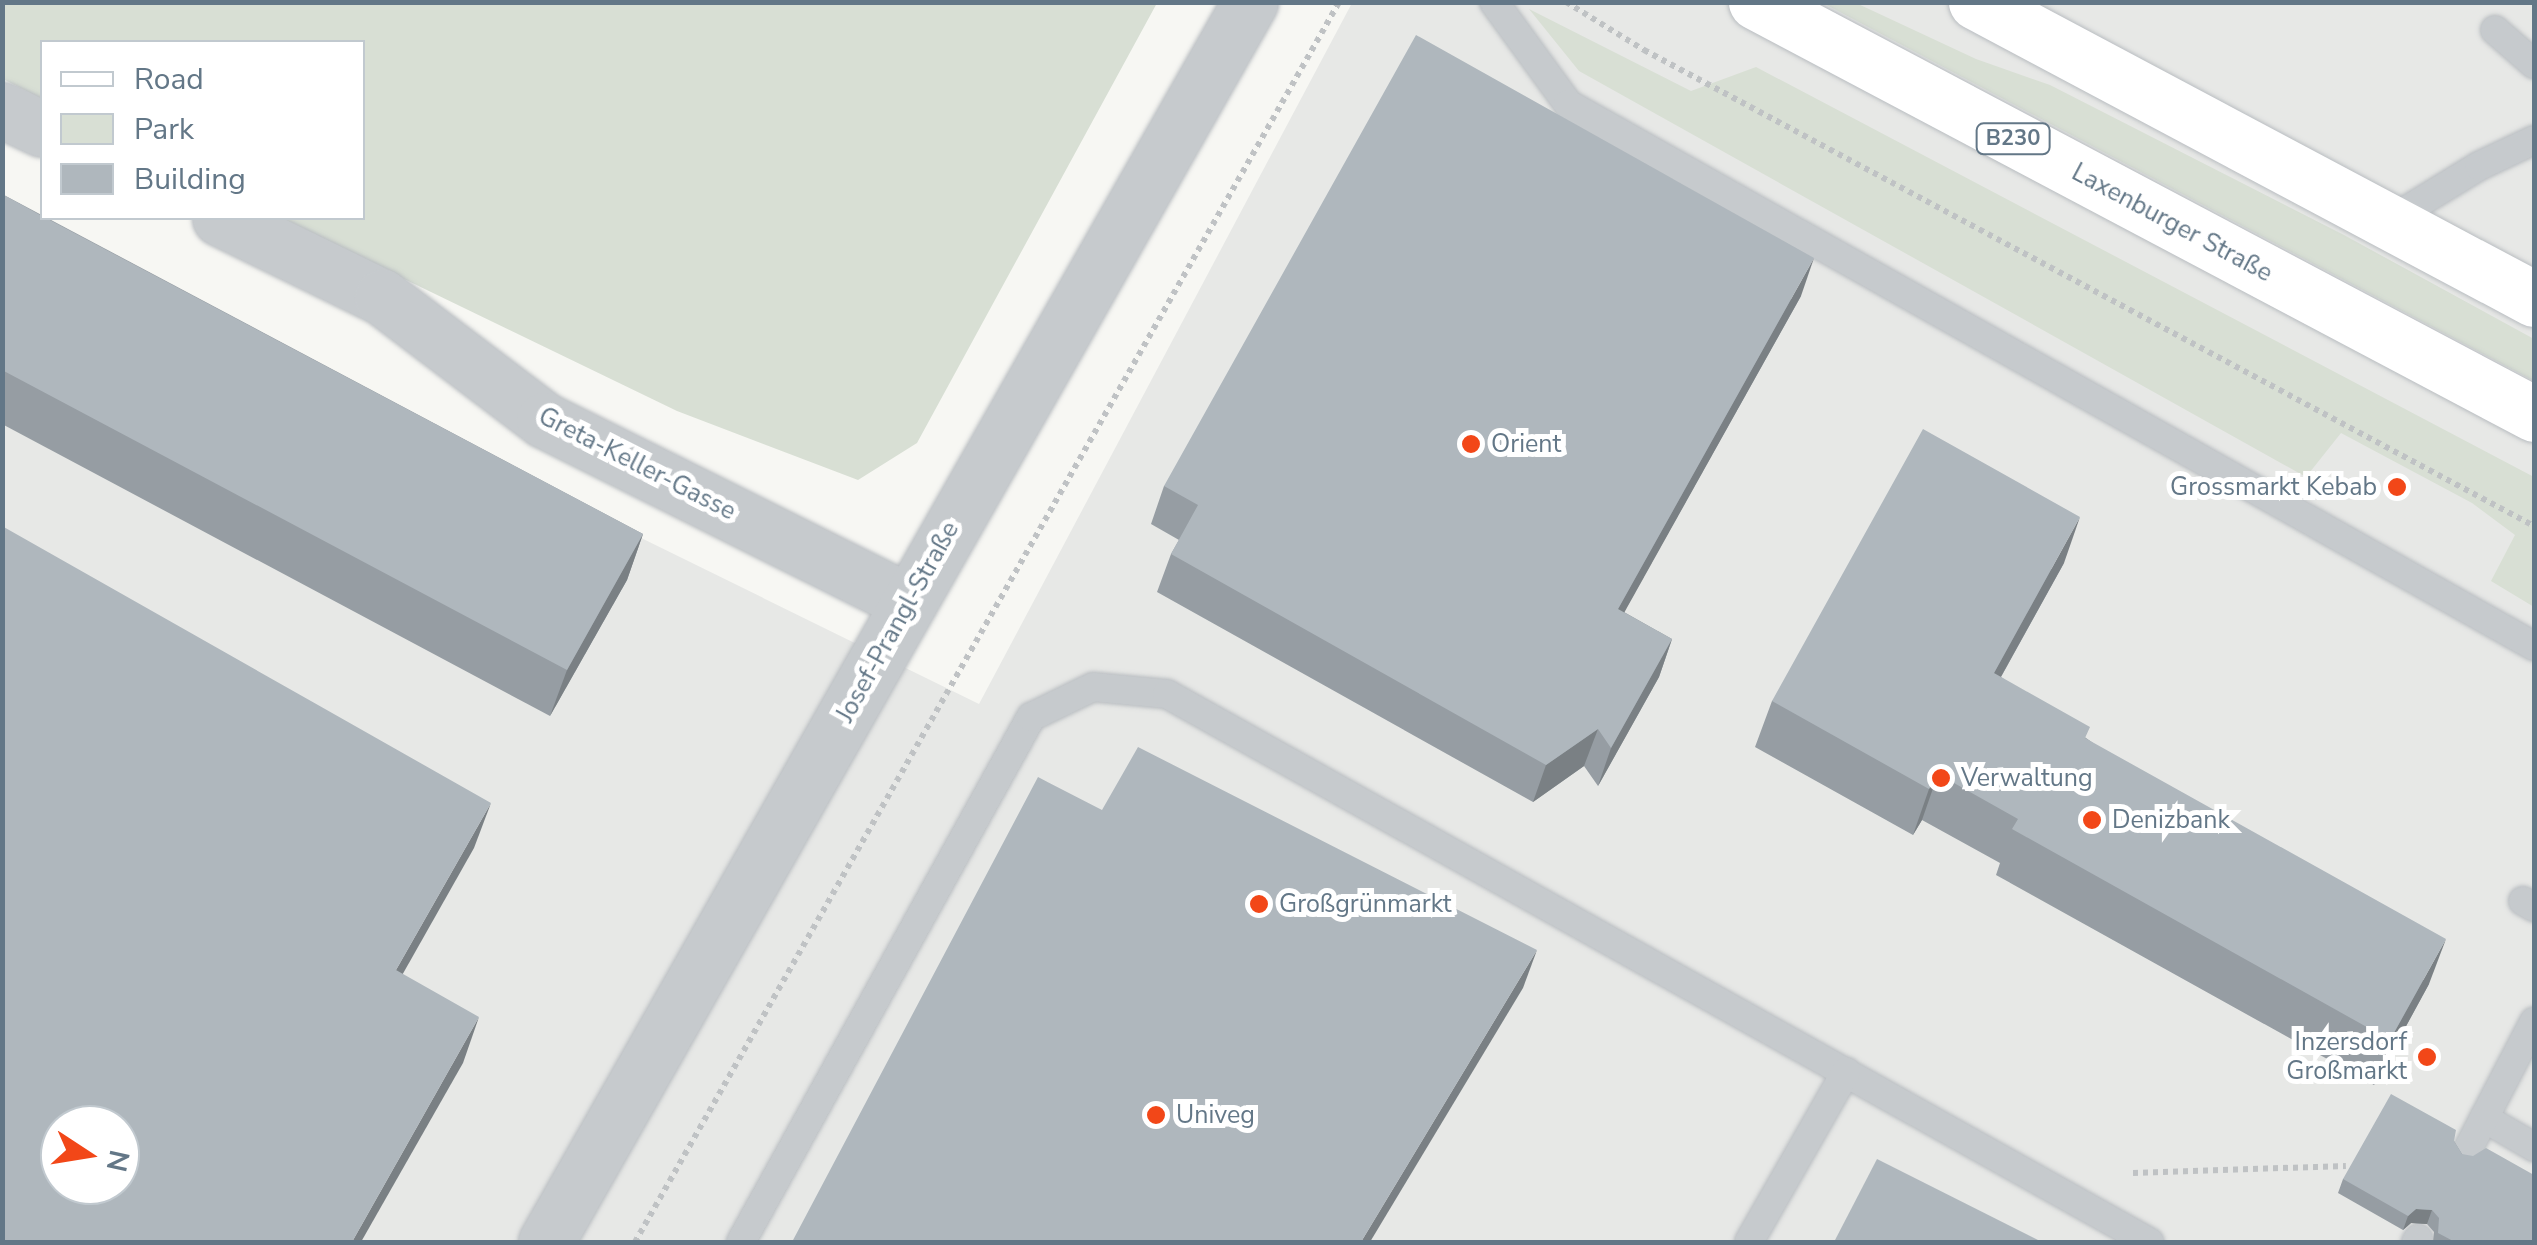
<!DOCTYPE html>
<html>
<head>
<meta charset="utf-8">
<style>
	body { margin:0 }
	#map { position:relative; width:2537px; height:1245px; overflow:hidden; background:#f7f7f3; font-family:"Nunito Sans",sans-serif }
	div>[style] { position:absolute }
	.built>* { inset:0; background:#e7e8e6 }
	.green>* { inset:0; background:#d8dfd4 }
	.path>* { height:6px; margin-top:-3px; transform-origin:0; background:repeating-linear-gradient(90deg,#bfc2c4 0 5px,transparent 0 10px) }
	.roads { filter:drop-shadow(0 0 2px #b9bdc1) drop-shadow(0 0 2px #b9bdc1) }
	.service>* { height:28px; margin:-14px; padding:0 14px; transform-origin:14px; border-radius:14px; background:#c6cacd }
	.minor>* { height:55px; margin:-27.5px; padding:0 27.5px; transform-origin:27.5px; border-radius:27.5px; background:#c6cacd }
	.primary>* { height:55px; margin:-27.5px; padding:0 27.5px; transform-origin:27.5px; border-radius:27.5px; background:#fff }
	.wall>* { inset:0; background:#969da3 }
	.shaded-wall>* { inset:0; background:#7a8084 }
	.building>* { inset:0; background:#afb7bd }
	.dots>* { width:28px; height:28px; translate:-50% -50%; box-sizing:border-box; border:5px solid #fff; border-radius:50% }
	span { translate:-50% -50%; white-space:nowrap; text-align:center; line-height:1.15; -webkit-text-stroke:10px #fff; paint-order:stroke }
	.shield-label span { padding:2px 8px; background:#fff; border:2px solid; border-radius:8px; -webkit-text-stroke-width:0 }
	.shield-label { font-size:22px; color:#637787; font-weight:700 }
	.street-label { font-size:25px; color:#637787 }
	.poi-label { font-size:25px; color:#637787 }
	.left { translate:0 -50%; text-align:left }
	.right { translate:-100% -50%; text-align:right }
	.frame { position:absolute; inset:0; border:5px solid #637787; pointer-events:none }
	.legend { position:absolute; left:40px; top:40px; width:325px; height:180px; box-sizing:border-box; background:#fff; border:2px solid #c1c9cf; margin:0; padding:12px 18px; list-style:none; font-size:30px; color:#637787 }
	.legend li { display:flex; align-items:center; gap:20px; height:50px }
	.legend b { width:50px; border:2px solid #c1c9cf }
	.north { position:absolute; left:40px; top:1105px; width:100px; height:100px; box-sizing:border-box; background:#fff; border:2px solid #c1c9cf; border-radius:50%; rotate:102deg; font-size:28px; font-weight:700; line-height:40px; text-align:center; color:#637787 }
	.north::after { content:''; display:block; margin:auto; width:35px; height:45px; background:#f24718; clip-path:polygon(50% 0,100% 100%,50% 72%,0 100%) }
</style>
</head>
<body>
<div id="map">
	<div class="built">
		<div style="clip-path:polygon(evenodd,1352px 3px,2534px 3px,2534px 1242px,3px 1242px,2px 224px,979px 704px,1352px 3px,60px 1125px,120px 1125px,120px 1185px,60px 1185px,60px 1125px)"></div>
	</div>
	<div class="green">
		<div style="clip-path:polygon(2px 3px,1157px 3px,917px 443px,858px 480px,677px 411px,278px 218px,362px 218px,362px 42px,42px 42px,42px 99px,3px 79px)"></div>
		<div style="clip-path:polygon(1823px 3px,1856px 3px,1976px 59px,2050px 85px,2344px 235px,2534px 339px,2534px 381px)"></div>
		<div style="clip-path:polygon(1529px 9px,1691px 91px,1756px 67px,2534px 477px,2534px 607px,2491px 581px,2515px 535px,2472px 503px,2341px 433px,2306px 477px,1579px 71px)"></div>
	</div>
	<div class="path">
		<div style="left:1566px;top:2px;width:92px;rotate:31.6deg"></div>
		<div style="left:1644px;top:50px;width:1009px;rotate:28.14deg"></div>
		<div style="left:2133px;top:1173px;width:213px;rotate:-1.9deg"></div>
		<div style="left:635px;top:1242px;width:1426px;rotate:-60.41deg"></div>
	</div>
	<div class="roads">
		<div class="service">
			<div style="left:1494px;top:2px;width:126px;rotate:54deg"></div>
			<div style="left:1568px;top:104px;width:1108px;rotate:29.3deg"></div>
			<div style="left:2495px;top:30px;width:52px;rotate:41.1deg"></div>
			<div style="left:2389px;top:221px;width:105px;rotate:-31.4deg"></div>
			<div style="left:2479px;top:166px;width:61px;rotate:-25.3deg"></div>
			<div style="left:2523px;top:901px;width:13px;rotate:29deg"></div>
			<div style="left:2484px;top:1118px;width:58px;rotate:30.1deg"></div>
			<div style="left:2466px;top:1153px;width:148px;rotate:-62.6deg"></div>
			<div style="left:741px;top:1242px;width:600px;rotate:-61.08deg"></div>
			<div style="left:1031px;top:717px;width:69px;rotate:-25.8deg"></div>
			<div style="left:1093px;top:687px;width:74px;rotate:5.4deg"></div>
			<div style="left:1167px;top:694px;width:1125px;rotate:29.16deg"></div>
			<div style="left:1749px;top:1242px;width:196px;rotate:-60.3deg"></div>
			<div style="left:2416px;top:1242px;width:4px;rotate:-56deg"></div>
		</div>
		<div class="minor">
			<div style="left:2px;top:110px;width:44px;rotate:25.4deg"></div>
			<div style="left:220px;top:218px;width:180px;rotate:26deg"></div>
			<div style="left:382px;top:297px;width:203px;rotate:37.2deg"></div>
			<div style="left:544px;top:420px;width:408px;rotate:26.5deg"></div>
			<div style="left:546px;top:1242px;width:1426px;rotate:-60.41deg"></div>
		</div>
		<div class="primary">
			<div style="left:1756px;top:2px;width:880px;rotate:27.9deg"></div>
			<div style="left:1976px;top:2px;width:632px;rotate:28.02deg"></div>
		</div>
	</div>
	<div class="wall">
		<div style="clip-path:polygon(2px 194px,643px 534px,627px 580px,550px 716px,2px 424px)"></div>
		<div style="clip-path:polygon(1801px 296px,1624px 612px,1672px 639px,1659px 677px,1598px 786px,1584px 766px,1533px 802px,1157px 592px,1171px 554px,1179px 540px,1151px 524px,1164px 486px)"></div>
		<div style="clip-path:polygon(2064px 563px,2001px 677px,2429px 984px,2374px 1085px,1996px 875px,2000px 863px,1922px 820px,1913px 835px,1755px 747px,1772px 701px)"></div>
		<div style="clip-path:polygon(2454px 1141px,2462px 1154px,2534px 1242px,2433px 1242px,2434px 1232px,2427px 1224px,2411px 1223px,2403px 1230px,2338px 1193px,2343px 1179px)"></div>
	</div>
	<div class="shaded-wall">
		<div style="clip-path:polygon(1814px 258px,1801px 296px,1605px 647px,1618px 609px)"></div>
		<div style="clip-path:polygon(2080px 517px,2064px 563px,1978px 718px,1994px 673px)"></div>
		<div style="clip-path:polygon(643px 534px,627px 580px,550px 716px,567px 670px)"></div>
		<div style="clip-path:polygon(1672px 639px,1659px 677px,1598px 786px,1611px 748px)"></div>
		<div style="clip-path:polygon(1598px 729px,1584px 766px,1533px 802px,1546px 765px)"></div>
		<div style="clip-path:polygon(1938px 774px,1922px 820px,1913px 835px,1929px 789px)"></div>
		<div style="clip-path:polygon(491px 803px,474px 848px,379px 1016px,396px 970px)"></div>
		<div style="clip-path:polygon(2446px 939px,2429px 984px,2374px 1085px,2390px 1040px)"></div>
		<div style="clip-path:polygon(1537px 950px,1523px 988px,1370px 1242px,1361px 1242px)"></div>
		<div style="clip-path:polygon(479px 1017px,463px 1063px,361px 1242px,352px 1242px)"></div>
		<div style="clip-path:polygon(2416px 1209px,2432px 1210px,2427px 1224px,2411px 1223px,2403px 1230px,2408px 1216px)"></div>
	</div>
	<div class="building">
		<div style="clip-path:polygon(1416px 35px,1814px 258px,1618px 609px,1672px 639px,1611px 748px,1598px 729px,1546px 765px,1171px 554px,1198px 505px,1164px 486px)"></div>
		<div style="clip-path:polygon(2px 194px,42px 216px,42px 218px,46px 218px,643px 534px,567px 670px,2px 370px)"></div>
		<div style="clip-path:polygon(1923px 429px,2080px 517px,1994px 673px,2090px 727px,2085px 738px,2446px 939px,2390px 1040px,2012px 829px,2018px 819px,1938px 774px,1929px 789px,1772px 701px)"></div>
		<div style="clip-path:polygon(evenodd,2px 526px,491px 803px,396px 970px,479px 1017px,352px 1242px,2px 1242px,2px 526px,60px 1125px,120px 1125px,120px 1185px,60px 1185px,60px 1125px)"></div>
		<div style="clip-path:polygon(1138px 747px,1537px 950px,1361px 1242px,792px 1242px,1038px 777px,1102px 810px)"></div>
		<div style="clip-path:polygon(2391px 1094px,2456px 1130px,2454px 1141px,2462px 1154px,2473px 1156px,2486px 1148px,2534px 1175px,2534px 1242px,2455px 1242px,2438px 1233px,2439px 1218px,2432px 1210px,2416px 1209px,2408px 1216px,2343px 1179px)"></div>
		<div style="clip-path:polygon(1877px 1159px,2042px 1242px,1834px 1242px)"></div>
	</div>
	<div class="dots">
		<div style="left:1471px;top:444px;background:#f24718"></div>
		<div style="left:2397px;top:487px;background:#f24718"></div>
		<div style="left:1941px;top:778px;background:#f24718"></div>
		<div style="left:2092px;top:820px;background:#f24718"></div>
		<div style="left:1259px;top:904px;background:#f24718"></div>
		<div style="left:2427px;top:1057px;background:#f24718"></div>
		<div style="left:1156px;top:1115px;background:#f24718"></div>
	</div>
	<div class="shield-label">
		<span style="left:2013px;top:139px">B230</span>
	</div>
	<div class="street-label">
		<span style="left:2172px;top:223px;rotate:28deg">Laxenburger Straße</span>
		<span style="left:637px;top:464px;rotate:27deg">Greta-Keller-Gasse</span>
		<span style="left:898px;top:622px;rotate:-61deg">Josef-Prangl-Straße</span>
	</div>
	<div class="poi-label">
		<span class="left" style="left:1491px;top:444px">Orient</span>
		<span class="right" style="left:2377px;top:487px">Grossmarkt Kebab</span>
		<span class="left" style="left:1961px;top:778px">Verwaltung</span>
		<span class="left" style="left:2112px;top:820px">Denizbank</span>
		<span class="left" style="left:1279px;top:904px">Großgrünmarkt</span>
		<span class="right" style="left:2407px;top:1057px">Inzersdorf<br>Großmarkt</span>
		<span class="left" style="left:1176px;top:1115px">Univeg</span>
	</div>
	<div class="frame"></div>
	<ul class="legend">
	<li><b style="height:12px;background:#fff"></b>Road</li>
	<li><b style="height:28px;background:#d8dfd4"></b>Park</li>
	<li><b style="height:28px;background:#afb7bd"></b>Building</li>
	</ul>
	<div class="north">N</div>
</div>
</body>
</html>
